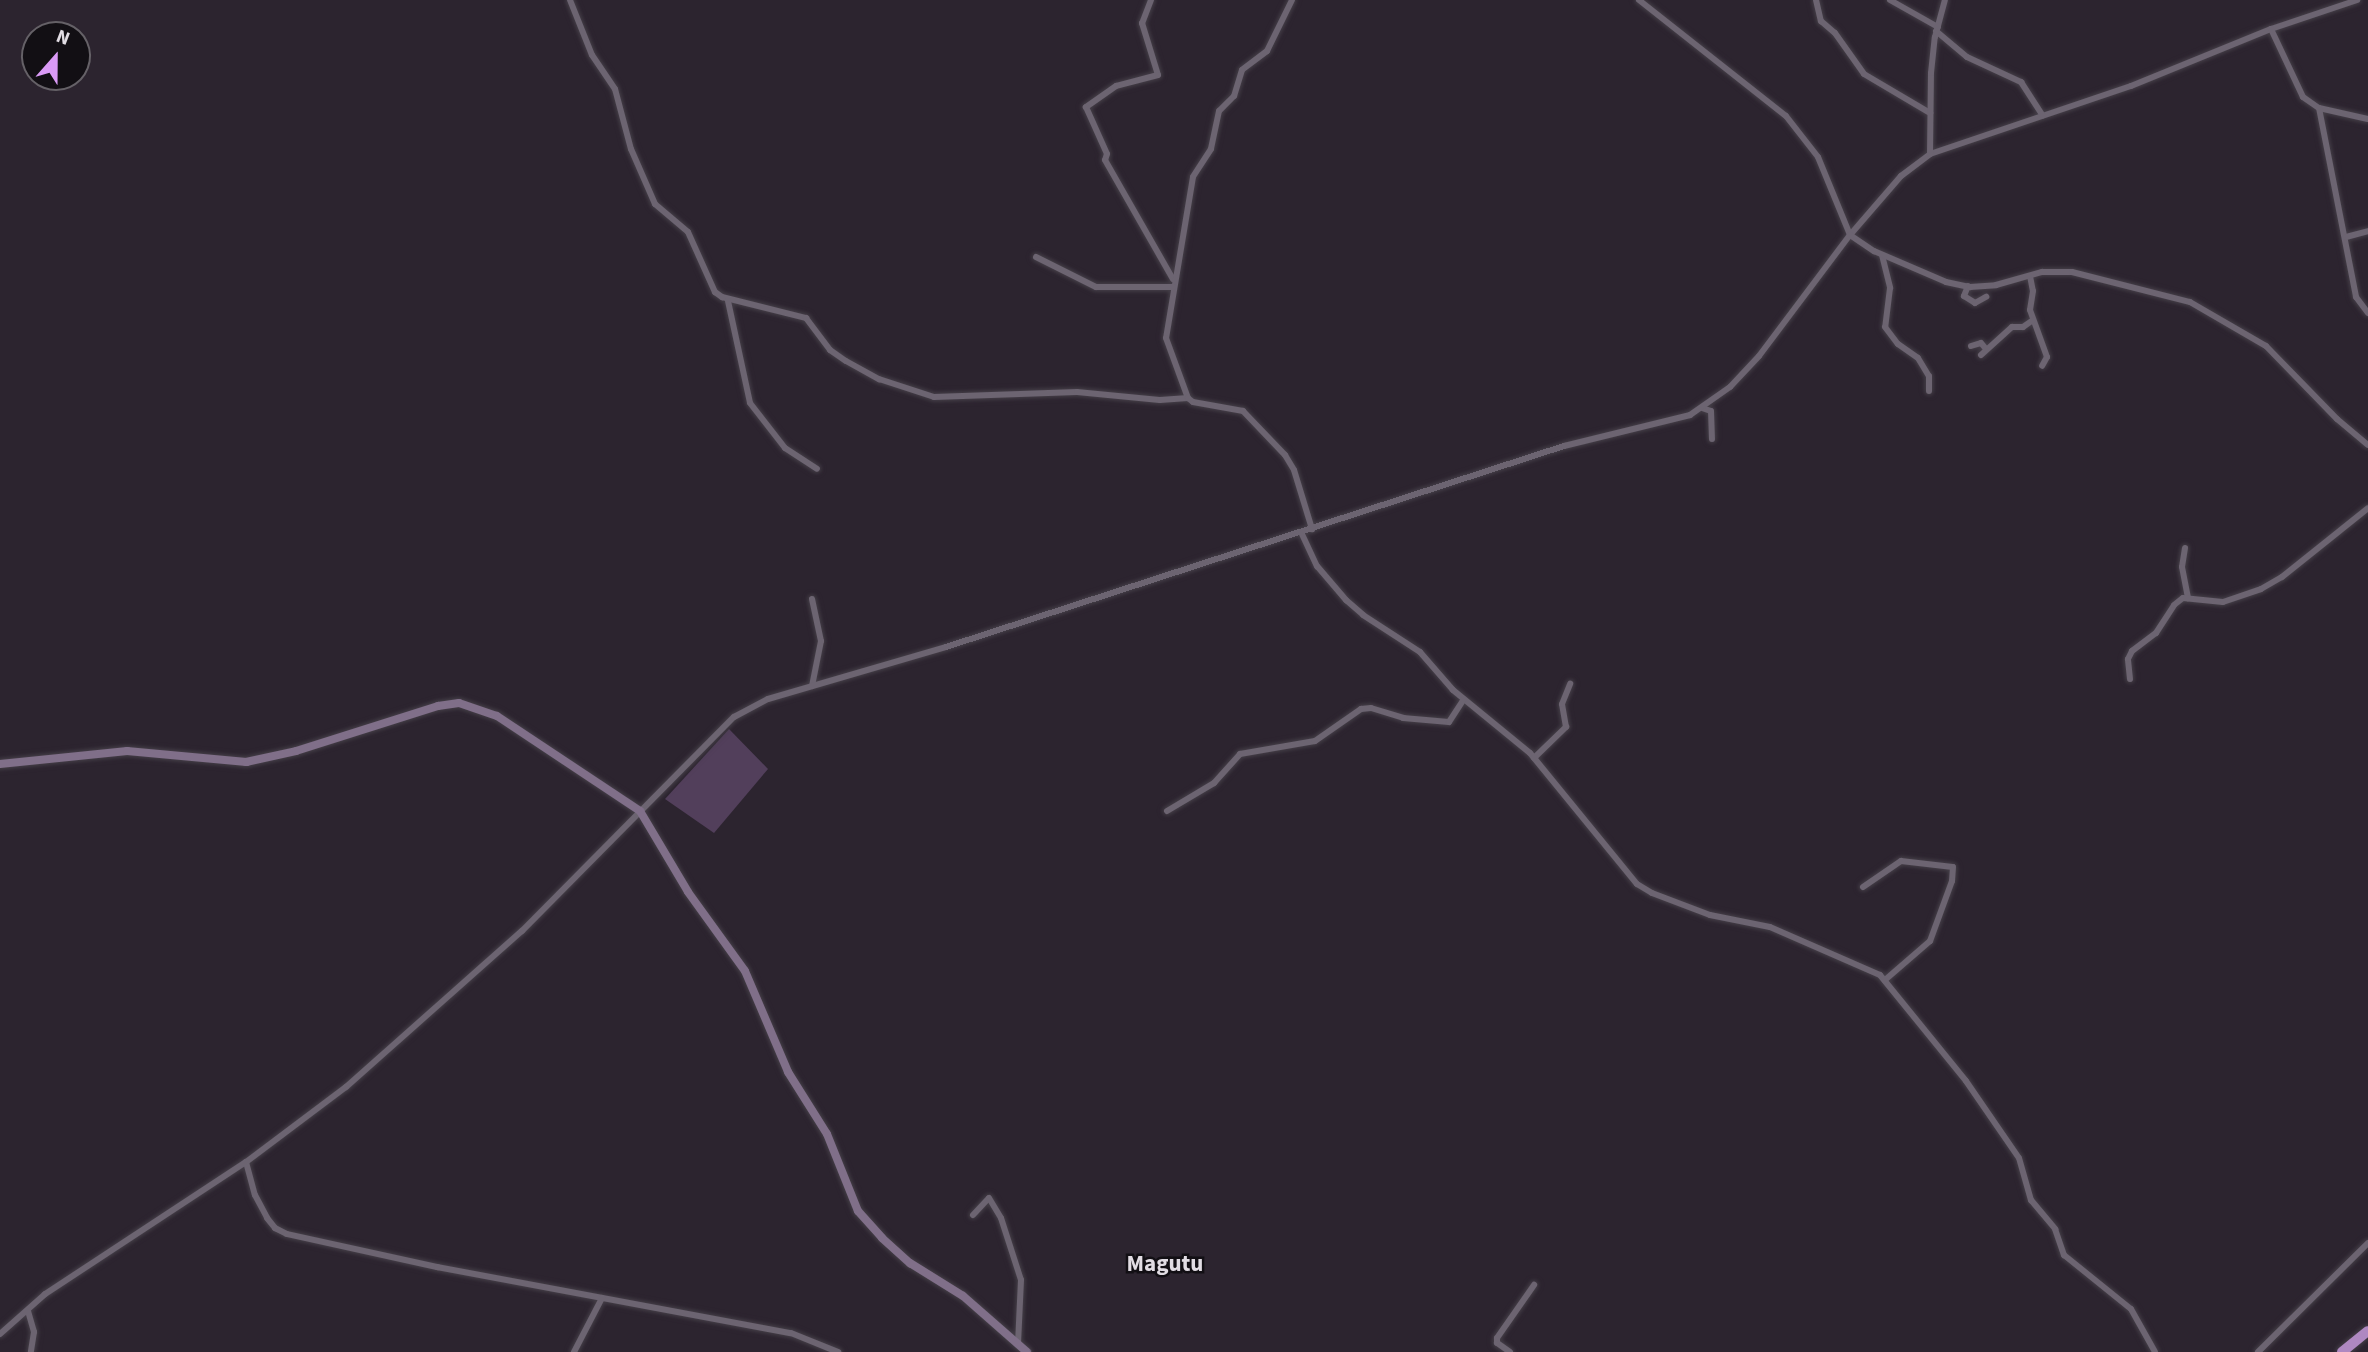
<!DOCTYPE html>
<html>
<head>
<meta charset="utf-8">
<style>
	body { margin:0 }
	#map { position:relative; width:2368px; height:1352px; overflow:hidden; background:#2c242f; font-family:"Source Sans 3",sans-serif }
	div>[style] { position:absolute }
	.green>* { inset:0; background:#523f5b }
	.roads { filter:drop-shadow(0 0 2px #453f48) drop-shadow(0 0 2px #453f48) }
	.street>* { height:6px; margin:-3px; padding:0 3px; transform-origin:3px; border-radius:3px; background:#6c6471 }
	.secondary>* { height:8px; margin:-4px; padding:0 4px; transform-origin:4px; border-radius:4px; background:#806f89 }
	.highway>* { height:10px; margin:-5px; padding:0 5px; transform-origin:5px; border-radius:5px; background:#af88c1 }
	span { translate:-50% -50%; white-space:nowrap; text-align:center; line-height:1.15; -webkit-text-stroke:5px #120f14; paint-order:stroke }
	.quarter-label { font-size:23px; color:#e2dde4; font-weight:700 }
	.north { position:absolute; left:21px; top:21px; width:70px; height:70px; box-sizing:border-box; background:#120f14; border:2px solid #656167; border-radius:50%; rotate:21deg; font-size:19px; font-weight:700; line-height:28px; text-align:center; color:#e2dde4 }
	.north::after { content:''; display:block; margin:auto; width:24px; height:32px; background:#da9af6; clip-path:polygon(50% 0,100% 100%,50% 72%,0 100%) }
</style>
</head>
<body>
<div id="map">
	<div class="green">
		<div style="clip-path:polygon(729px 729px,768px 769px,714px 833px,665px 799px)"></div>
	</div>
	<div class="roads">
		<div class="street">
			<div style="left:570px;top:0;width:59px;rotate:68.2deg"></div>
			<div style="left:592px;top:55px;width:41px;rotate:55.9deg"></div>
			<div style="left:615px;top:89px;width:62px;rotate:75.1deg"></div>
			<div style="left:631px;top:149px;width:60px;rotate:66.4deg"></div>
			<div style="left:655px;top:204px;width:43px;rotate:40.3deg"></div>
			<div style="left:688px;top:232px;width:66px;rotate:65.8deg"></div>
			<div style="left:715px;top:292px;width:9px;rotate:36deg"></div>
			<div style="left:722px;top:297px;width:87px;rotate:14deg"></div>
			<div style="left:806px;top:318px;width:40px;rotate:53deg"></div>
			<div style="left:830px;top:350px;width:19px;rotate:35deg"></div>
			<div style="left:846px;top:361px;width:38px;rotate:29deg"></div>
			<div style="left:879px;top:379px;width:58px;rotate:18.1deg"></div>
			<div style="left:934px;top:397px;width:143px;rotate:-2deg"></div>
			<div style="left:1077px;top:392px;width:83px;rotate:5.5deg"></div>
			<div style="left:1160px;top:400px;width:28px;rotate:-4deg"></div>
			<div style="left:1151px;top:0;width:25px;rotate:111deg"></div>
			<div style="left:1142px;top:23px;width:54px;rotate:72.9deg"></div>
			<div style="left:1158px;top:75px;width:43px;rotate:165.3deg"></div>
			<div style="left:1116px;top:86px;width:37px;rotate:145deg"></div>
			<div style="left:1086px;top:107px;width:51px;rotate:65.9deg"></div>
			<div style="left:1107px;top:154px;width:6px;rotate:108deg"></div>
			<div style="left:1105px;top:160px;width:137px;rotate:60.3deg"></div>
			<div style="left:1292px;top:0;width:57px;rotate:116.1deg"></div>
			<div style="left:1267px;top:51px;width:31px;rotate:143deg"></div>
			<div style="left:1242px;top:70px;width:27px;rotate:107deg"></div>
			<div style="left:1234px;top:96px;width:21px;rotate:135deg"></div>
			<div style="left:1219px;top:111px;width:39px;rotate:102deg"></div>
			<div style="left:1211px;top:149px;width:33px;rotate:123deg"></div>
			<div style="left:1193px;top:177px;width:163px;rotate:99.5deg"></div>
			<div style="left:1166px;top:338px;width:64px;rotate:69.9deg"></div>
			<div style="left:1188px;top:398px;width:6px;rotate:39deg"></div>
			<div style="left:1193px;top:402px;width:51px;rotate:10.2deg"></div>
			<div style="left:1243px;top:411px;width:61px;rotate:46.3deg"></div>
			<div style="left:1285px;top:455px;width:17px;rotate:59deg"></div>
			<div style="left:1294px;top:470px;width:62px;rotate:73deg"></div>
			<div style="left:1639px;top:0;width:187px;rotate:38.3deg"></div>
			<div style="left:1786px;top:116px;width:52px;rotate:52deg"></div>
			<div style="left:1818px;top:157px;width:84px;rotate:67.7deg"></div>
			<div style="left:1850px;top:235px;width:78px;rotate:-49.2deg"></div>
			<div style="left:1901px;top:176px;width:36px;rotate:-37deg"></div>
			<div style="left:1930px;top:154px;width:212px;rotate:-18.7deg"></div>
			<div style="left:2131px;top:86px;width:151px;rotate:-22.2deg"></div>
			<div style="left:2271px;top:29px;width:91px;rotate:-18.6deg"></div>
			<div style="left:1816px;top:0;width:22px;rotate:77deg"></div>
			<div style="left:1821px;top:21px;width:18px;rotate:41deg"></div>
			<div style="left:1835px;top:33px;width:50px;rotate:54.7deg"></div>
			<div style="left:1864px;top:74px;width:77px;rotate:30.6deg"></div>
			<div style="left:1890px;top:0;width:55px;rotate:29.4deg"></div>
			<div style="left:2271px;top:29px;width:75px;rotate:64.8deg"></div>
			<div style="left:2303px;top:97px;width:19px;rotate:35deg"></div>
			<div style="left:2319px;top:108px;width:50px;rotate:12.7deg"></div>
			<div style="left:1936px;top:31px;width:40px;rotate:40deg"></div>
			<div style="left:1967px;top:57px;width:60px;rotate:24.8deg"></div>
			<div style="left:2021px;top:82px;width:40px;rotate:57.1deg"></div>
			<div style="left:2319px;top:108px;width:193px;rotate:78.9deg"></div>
			<div style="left:2356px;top:297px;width:20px;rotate:53deg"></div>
			<div style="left:1930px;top:154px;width:81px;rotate:-89.3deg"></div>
			<div style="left:1931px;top:73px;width:36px;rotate:-84deg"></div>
			<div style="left:1935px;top:37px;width:38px;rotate:-75deg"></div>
			<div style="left:2346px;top:237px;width:23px;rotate:-15deg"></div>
			<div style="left:1882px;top:255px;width:34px;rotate:76deg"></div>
			<div style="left:1890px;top:288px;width:39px;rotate:97deg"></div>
			<div style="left:1885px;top:327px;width:21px;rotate:53deg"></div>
			<div style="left:1898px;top:344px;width:24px;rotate:35deg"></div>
			<div style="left:1918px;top:358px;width:21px;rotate:59deg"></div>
			<div style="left:1929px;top:376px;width:15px;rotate:90deg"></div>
			<div style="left:1036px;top:257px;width:67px;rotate:26.6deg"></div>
			<div style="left:1096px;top:287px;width:77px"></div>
			<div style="left:2030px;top:276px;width:15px;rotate:79deg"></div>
			<div style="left:2033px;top:291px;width:19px;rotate:99deg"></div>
			<div style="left:2030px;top:310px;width:50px;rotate:70.1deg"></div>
			<div style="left:2047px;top:357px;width:10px;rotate:119deg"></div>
			<div style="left:1968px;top:286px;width:11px;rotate:112deg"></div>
			<div style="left:1964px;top:296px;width:13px;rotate:32deg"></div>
			<div style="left:1975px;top:303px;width:13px;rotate:-29deg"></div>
			<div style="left:728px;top:301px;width:104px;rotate:77.8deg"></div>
			<div style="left:750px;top:403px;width:57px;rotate:52.1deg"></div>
			<div style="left:785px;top:448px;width:38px;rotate:33deg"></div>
			<div style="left:1971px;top:346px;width:10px;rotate:-17deg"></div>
			<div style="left:1981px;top:343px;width:8px;rotate:50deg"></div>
			<div style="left:1981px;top:355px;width:42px;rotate:-42.1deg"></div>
			<div style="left:2012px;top:327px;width:11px"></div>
			<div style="left:2023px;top:327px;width:12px;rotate:-35deg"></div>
			<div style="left:1702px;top:408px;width:9px;rotate:18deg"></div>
			<div style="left:1711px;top:411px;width:28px;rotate:88deg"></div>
			<div style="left:1301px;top:532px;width:38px;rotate:65deg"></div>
			<div style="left:1317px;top:566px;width:45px;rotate:49.5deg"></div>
			<div style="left:1346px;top:600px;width:23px;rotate:41deg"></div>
			<div style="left:1363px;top:615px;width:68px;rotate:33deg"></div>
			<div style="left:1420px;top:652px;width:50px;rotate:49deg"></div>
			<div style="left:1453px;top:690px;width:99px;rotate:39.3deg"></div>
			<div style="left:1530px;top:753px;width:169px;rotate:50.8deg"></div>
			<div style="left:1637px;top:884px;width:17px;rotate:31deg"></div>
			<div style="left:1652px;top:893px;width:62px;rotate:20.8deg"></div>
			<div style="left:1710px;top:915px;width:61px;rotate:11.3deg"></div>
			<div style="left:1770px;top:927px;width:120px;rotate:23.6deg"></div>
			<div style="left:1880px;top:975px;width:136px;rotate:50.9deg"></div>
			<div style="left:1966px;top:1081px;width:93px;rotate:55.5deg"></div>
			<div style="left:2019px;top:1158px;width:44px;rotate:74.1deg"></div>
			<div style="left:2031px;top:1200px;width:38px;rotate:50deg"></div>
			<div style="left:2055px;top:1229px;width:28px;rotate:71deg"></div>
			<div style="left:2064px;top:1255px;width:86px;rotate:38.9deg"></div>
			<div style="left:2131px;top:1309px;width:49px;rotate:60.8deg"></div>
			<div style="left:2185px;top:548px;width:19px;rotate:99deg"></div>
			<div style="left:2182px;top:567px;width:32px;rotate:79deg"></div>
			<div style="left:812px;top:599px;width:43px;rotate:77.9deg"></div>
			<div style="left:821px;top:641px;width:46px;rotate:101.3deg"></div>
			<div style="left:2130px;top:679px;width:20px;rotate:-96deg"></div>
			<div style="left:2128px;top:659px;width:9px;rotate:-63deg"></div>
			<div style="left:2132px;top:651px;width:30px;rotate:-37deg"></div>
			<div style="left:2156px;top:633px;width:33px;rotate:-57deg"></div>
			<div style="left:2174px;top:605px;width:11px;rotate:-38deg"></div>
			<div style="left:2183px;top:598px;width:40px;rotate:5.7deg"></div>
			<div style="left:2223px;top:602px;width:40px;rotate:-18.9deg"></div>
			<div style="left:2261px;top:589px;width:24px;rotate:-30deg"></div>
			<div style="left:2282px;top:577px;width:110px;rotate:-38.7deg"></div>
			<div style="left:1534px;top:758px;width:45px;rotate:-44.1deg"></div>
			<div style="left:1566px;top:727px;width:23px;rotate:-100deg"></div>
			<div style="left:1562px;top:704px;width:22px;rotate:-68deg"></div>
			<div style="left:1167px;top:811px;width:55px;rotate:-30.8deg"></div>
			<div style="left:1214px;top:783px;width:39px;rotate:-48deg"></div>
			<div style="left:1240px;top:754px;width:76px;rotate:-9.8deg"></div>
			<div style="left:1315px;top:741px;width:56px;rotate:-34.8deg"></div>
			<div style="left:1361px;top:709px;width:10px;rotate:-6deg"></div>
			<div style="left:1371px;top:708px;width:34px;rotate:17deg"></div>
			<div style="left:1403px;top:718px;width:46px;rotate:5deg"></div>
			<div style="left:1449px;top:722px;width:27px;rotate:-57deg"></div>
			<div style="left:1863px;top:887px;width:46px;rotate:-34.4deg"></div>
			<div style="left:1901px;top:861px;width:52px;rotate:6.6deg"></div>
			<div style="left:1953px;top:867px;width:14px;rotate:94deg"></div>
			<div style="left:1952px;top:881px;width:64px;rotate:110.1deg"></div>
			<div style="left:1930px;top:941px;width:60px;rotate:139.1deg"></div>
			<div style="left:246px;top:1162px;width:34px;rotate:75deg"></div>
			<div style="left:255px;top:1195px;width:26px;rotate:62deg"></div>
			<div style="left:267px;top:1218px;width:13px;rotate:51deg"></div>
			<div style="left:275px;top:1228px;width:13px;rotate:27deg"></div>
			<div style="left:287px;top:1234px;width:154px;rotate:12.4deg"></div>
			<div style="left:437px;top:1267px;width:360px;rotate:10.6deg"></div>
			<div style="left:791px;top:1333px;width:51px;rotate:22deg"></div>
			<div style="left:973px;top:1215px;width:23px;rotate:-47deg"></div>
			<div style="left:989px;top:1198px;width:23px;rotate:59deg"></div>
			<div style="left:1001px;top:1218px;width:65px;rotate:72.1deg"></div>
			<div style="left:1021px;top:1280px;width:64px;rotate:92.7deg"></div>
			<div style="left:28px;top:1311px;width:22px;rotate:74deg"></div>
			<div style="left:34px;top:1332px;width:20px;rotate:99deg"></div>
			<div style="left:0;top:1334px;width:60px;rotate:-41.6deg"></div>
			<div style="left:45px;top:1294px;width:240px;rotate:-33.3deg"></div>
			<div style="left:246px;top:1162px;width:125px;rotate:-36.9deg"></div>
			<div style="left:346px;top:1087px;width:235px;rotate:-41.6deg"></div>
			<div style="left:522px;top:931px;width:301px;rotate:-45.3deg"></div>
			<div style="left:734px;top:717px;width:38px;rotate:-28deg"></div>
			<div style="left:768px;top:699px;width:185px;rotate:-16.3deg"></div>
			<div style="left:946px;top:647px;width:650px;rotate:-18.02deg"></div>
			<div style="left:1564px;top:446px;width:130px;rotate:-13.8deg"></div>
			<div style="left:1690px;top:415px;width:49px;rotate:-35deg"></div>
			<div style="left:1730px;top:387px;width:42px;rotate:-46.9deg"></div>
			<div style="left:1759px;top:356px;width:151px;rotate:-53.1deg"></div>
			<div style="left:1850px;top:235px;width:29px;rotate:34deg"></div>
			<div style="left:1874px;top:251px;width:78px;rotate:23.3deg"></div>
			<div style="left:1946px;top:282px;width:25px;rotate:12deg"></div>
			<div style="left:1970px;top:287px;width:26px;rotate:-4deg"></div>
			<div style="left:1996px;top:285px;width:48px;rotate:-15.8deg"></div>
			<div style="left:2042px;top:272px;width:30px"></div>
			<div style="left:2072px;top:272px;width:122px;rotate:14.3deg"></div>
			<div style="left:2190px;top:302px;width:88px;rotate:30.1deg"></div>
			<div style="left:2266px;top:346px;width:102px;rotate:45.8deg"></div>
			<div style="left:2337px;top:419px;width:40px;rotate:40deg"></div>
			<div style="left:574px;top:1352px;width:61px;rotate:-62.6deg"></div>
			<div style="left:1510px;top:1352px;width:16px;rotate:-145deg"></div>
			<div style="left:1497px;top:1343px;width:5px;rotate:-90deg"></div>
			<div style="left:1497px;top:1338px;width:65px;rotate:-55.1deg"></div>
			<div style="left:2258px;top:1352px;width:155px;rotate:-44.7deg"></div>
		</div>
		<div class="secondary">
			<div style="left:0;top:764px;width:128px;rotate:-5.8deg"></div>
			<div style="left:127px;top:751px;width:120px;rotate:5.3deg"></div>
			<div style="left:246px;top:762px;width:51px;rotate:-12.4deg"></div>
			<div style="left:296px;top:751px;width:149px;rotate:-17.6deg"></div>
			<div style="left:438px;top:706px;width:21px;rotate:-8deg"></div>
			<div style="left:459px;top:703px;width:40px;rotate:18.9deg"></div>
			<div style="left:497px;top:716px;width:172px;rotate:33.6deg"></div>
			<div style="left:640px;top:811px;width:94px;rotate:59.3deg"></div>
			<div style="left:688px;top:892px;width:97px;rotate:54.2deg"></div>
			<div style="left:745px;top:971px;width:110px;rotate:66.9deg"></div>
			<div style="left:788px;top:1072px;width:73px;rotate:57.8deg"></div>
			<div style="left:827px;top:1134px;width:83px;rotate:68.1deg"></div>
			<div style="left:858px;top:1211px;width:36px;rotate:48deg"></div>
			<div style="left:882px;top:1238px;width:38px;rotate:42deg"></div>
			<div style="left:910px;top:1263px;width:62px;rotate:31.9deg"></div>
			<div style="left:963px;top:1296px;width:85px;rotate:41.2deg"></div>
		</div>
		<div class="highway">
			<div style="left:2342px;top:1352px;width:33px;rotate:-39deg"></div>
		</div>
	</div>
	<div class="quarter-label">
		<span style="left:1165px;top:1264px">Magutu</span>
	</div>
	<div class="north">N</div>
</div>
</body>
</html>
